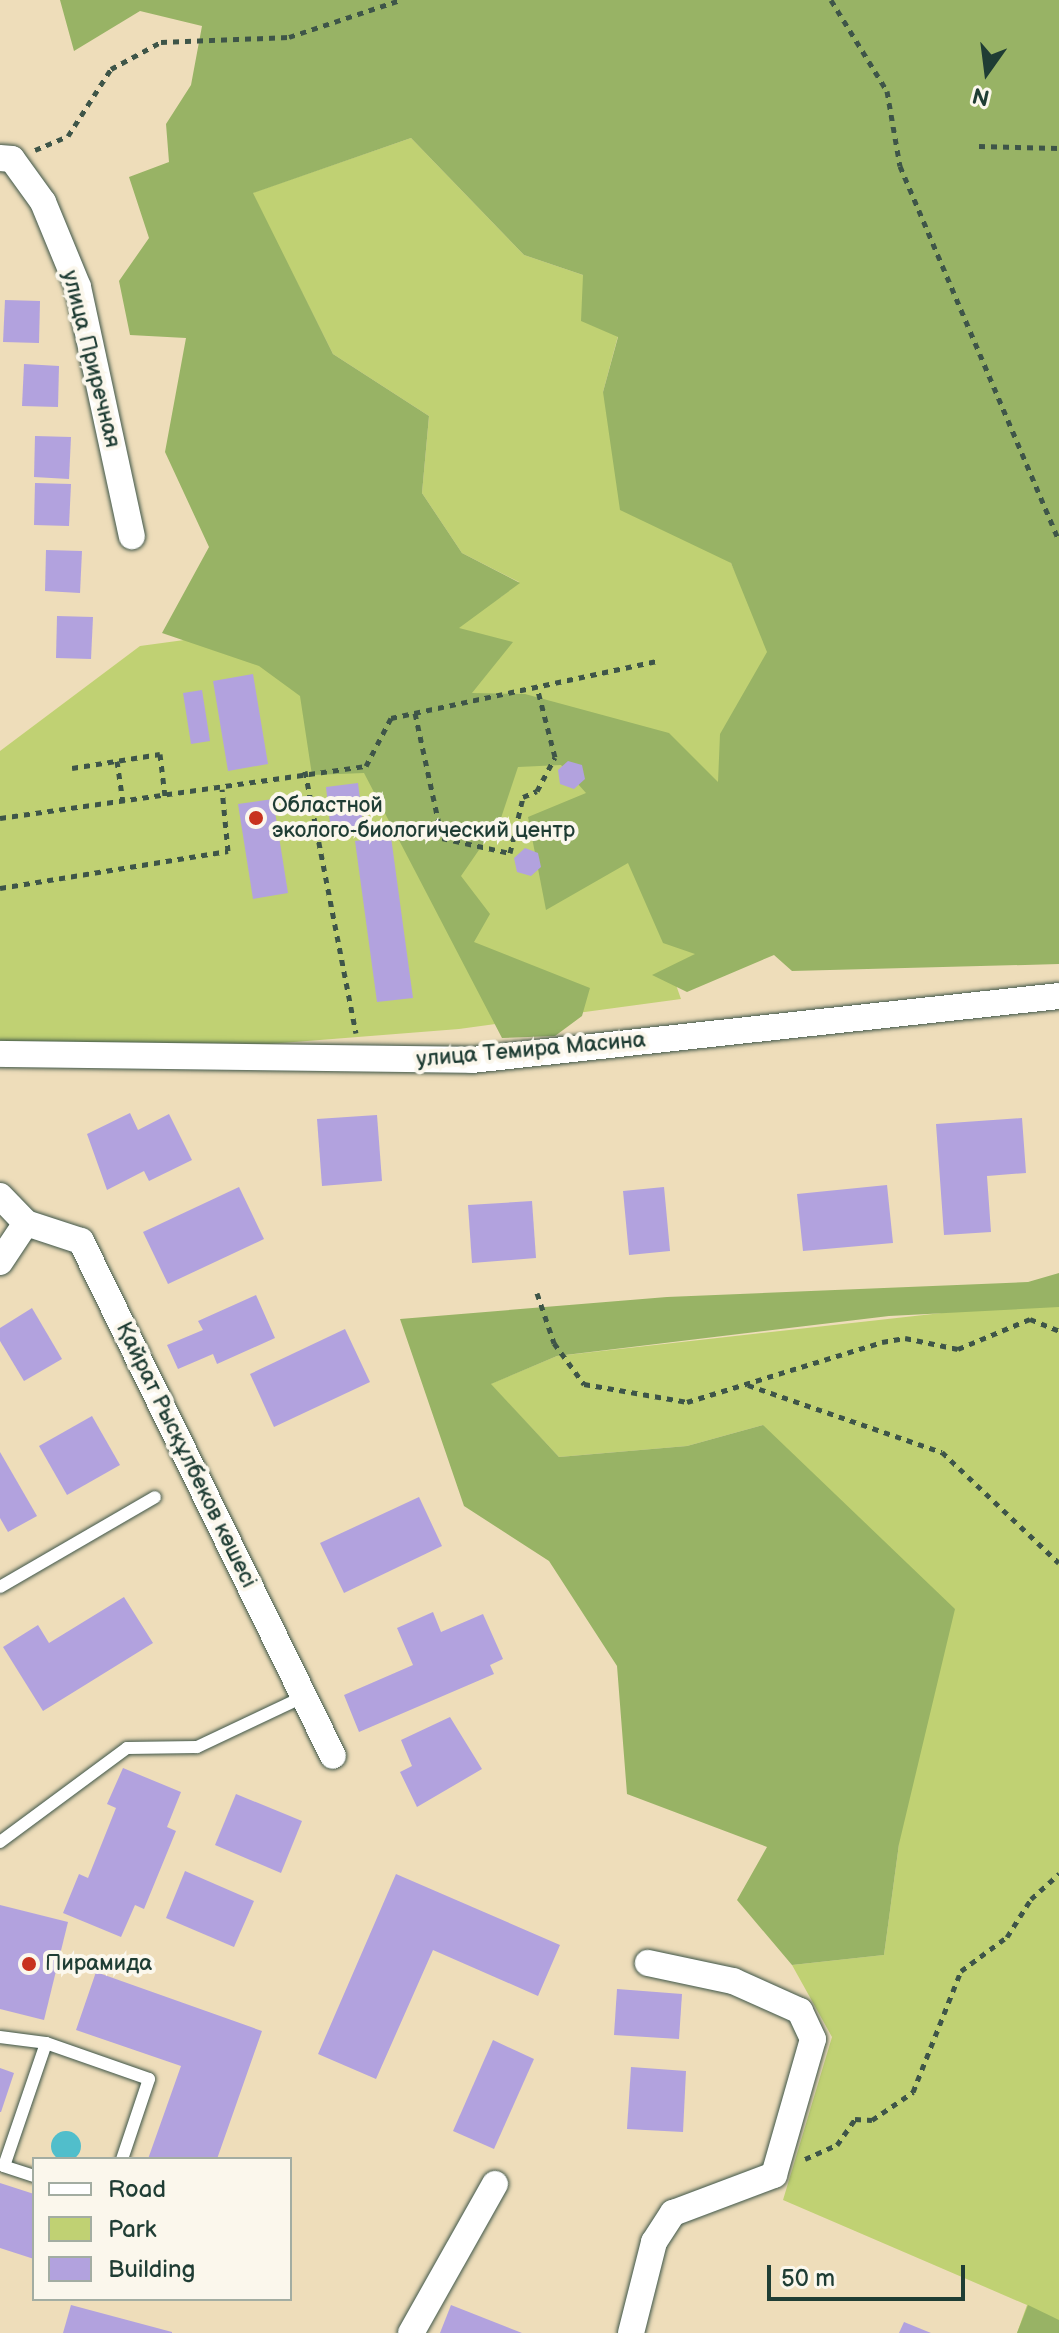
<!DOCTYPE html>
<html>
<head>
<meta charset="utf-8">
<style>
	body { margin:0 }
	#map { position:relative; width:1059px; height:2333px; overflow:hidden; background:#eeddba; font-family:"Balsamiq Sans",sans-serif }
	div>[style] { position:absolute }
	.green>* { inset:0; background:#c0d173 }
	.forest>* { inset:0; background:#98b365 }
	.water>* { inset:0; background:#51becb }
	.round { border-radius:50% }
	.building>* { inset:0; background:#b2a2de }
	.path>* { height:5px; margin-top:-2.5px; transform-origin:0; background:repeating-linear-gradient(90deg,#3e5548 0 6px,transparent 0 12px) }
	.roads { filter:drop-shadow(0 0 2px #3e5548) drop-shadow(0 0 2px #3e5548) }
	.lane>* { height:12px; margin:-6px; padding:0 6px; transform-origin:6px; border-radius:6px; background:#fff }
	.street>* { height:26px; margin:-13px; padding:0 13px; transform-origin:13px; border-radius:13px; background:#fff }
	.dots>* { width:22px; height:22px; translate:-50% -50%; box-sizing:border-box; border:4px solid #fbf7ec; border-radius:50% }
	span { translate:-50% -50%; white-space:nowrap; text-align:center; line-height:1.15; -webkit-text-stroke:8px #fbf7ec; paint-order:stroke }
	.street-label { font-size:22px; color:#1f3d34 }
	.poi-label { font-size:22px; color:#1f3d34 }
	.left { translate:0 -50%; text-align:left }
	.legend { position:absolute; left:32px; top:2157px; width:260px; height:144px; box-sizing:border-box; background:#fbf7ec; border:2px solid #a3ada2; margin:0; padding:10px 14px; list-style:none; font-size:24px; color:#1f3d34 }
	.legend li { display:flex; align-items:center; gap:16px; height:40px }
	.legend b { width:40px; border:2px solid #a3ada2 }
	.north { position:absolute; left:947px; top:32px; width:80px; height:80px; -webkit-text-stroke:6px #fbf7ec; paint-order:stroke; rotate:194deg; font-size:22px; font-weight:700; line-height:32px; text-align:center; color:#1f3d34 }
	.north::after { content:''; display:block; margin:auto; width:28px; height:36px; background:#1f3d34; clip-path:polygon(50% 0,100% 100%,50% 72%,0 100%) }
	.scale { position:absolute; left:767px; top:2265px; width:198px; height:36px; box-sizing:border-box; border:4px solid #1f3d34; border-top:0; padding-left:10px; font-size:24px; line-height:28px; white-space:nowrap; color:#1f3d34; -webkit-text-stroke:6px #fbf7ec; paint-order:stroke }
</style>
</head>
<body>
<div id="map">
	<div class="green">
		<div style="clip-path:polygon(411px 138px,524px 255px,583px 275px,618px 336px,603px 392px,731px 563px,790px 688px,798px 941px,670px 968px,681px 999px,459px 1029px,269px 1044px,0 1041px,0 751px,140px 646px,501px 597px,519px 582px,462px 553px,422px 493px,429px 416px,333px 354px,252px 193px)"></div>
		<div style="clip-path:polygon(1022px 1304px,1059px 1307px,1059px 2333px,1017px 2333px,1027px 2305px,783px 2200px,832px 2037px,792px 1965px,884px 1955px,899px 1844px,763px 1425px,687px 1446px,559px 1457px,490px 1384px,557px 1356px)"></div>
	</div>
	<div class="forest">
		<div style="clip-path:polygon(evenodd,60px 0,1059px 0,1059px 964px,792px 971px,774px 955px,687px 992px,652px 975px,695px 954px,663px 943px,628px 863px,546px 910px,528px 817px,586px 793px,561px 765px,518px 767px,501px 818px,461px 876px,490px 914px,474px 942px,590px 988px,582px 1016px,555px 1036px,502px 1038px,364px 773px,312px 775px,300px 696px,259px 666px,162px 633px,209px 547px,165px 452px,186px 338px,130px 335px,119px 281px,149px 238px,129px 177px,169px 162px,166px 124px,191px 85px,202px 26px,140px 11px,74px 51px,60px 0,411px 138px,524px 255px,583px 275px,581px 321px,618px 337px,603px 392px,620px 510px,731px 563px,767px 652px,720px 734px,718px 782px,669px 733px,525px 694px,472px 693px,513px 642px,459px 628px,520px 583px,462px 553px,422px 493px,429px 416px,333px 354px,253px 193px,411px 138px)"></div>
		<div style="clip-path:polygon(1059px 1273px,1059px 1307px,889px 1316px,557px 1356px,491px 1384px,559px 1457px,687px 1446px,763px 1425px,955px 1609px,899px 1844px,884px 1955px,792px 1965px,737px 1900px,767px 1847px,627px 1794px,617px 1666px,549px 1561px,464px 1506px,400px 1319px,667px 1297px,1028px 1282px)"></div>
		<div style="clip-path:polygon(1028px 2305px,1059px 2320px,1059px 2333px,1017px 2333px)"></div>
	</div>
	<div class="water">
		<div class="round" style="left:51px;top:2131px;width:30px;height:30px"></div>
	</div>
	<div class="building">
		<div style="clip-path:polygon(5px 300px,40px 301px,39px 343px,3px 342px)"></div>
		<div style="clip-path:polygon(24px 364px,59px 366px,58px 407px,22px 406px)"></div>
		<div style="clip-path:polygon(35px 436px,71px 437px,69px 479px,34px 477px)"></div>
		<div style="clip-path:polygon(35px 483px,71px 484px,69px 526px,34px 525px)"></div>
		<div style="clip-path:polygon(46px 550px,82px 551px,80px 593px,45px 591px)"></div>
		<div style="clip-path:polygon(57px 616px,93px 617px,91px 659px,56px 658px)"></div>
		<div style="clip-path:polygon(253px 674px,268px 764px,228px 771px,213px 681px)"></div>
		<div style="clip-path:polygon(202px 690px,210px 741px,191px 744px,183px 693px)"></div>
		<div style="clip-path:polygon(568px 761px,582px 765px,585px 779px,574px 789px,560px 784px,558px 770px)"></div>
		<div style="clip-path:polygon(358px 783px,364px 830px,331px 833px,326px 787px)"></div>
		<div style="clip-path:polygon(273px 799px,288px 893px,253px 899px,238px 804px)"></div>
		<div style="clip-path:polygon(391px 837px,413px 998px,377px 1002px,355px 841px)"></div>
		<div style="clip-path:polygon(525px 848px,538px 853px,541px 867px,531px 876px,517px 872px,514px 858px)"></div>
		<div style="clip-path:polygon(130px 1113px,138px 1130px,169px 1114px,192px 1160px,149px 1181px,144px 1171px,107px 1190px,87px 1134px)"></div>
		<div style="clip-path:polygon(377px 1115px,382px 1181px,322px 1186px,317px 1119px)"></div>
		<div style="clip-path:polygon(1022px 1118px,1026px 1173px,987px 1176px,991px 1232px,944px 1235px,936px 1124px)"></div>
		<div style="clip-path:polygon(887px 1185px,893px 1243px,803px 1251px,797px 1194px)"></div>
		<div style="clip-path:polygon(239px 1187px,264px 1239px,168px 1284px,143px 1232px)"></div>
		<div style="clip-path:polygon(664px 1187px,670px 1251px,629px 1255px,623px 1191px)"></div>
		<div style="clip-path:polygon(532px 1201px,536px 1258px,472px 1263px,468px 1205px)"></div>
		<div style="clip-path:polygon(256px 1295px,275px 1338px,217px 1364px,213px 1354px,178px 1369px,167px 1345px,203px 1330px,198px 1321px)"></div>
		<div style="clip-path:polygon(32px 1308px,62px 1359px,24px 1381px,0 1341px,0 1328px)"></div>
		<div style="clip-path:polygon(345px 1329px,370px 1382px,274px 1427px,250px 1374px)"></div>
		<div style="clip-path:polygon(92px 1416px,120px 1465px,67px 1495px,39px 1446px)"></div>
		<div style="clip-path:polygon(0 1452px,37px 1516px,8px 1532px,0 1518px)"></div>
		<div style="clip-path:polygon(419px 1497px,442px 1546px,344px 1593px,320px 1543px)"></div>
		<div style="clip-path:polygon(124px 1597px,153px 1643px,43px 1711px,3px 1647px,38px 1625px,49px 1643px)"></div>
		<div style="clip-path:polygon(433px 1612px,441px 1632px,483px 1614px,503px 1659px,490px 1665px,494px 1674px,359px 1732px,344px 1695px,413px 1665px,397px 1628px)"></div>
		<div style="clip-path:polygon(450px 1717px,482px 1769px,417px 1807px,400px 1772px,412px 1766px,401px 1740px)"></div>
		<div style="clip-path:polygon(123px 1768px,181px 1792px,167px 1827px,176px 1831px,144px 1909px,135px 1905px,121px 1937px,63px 1913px,79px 1874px,88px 1878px,116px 1808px,107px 1804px)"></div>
		<div style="clip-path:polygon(236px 1794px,302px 1821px,281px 1873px,215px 1845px)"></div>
		<div style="clip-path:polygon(185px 1871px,254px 1901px,234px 1947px,166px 1918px)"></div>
		<div style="clip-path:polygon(396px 1874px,560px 1945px,538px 1996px,433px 1950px,376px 2079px,318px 2054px)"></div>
		<div style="clip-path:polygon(0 1905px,68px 1922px,44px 2020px,0 2009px)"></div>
		<div style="clip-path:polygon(96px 1972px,262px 2031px,217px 2159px,148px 2159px,181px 2066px,76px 2030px)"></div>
		<div style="clip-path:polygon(617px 1989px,682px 1994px,679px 2039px,614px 2035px)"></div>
		<div style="clip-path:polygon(493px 2040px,534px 2059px,494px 2149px,453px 2131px)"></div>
		<div style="clip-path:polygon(631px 2067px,686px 2071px,683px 2132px,627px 2129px)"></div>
		<div style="clip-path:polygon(0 2068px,14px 2073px,1px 2112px,0 2112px)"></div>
		<div style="clip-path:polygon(0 2183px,34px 2194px,34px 2259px,0 2248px)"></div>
		<div style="clip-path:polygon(71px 2305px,172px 2332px,172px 2333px,63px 2333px)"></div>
		<div style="clip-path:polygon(451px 2305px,522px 2333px,440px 2333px)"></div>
		<div style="clip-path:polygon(904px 2322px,931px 2333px,899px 2333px)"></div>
	</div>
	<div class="path">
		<div style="left:831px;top:0;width:107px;rotate:58.4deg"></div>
		<div style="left:887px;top:91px;width:76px;rotate:80.2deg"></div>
		<div style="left:900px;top:166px;width:406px;rotate:67deg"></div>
		<div style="left:979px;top:146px;width:80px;rotate:1.4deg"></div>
		<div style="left:35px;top:150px;width:36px;rotate:-23deg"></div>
		<div style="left:68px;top:136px;width:80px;rotate:-57.3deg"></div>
		<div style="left:111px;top:69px;width:57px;rotate:-28.4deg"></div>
		<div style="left:161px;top:42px;width:128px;rotate:-2.2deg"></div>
		<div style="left:289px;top:37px;width:117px;rotate:-18.4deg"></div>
		<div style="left:415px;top:713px;width:128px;rotate:77.8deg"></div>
		<div style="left:442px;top:838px;width:70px;rotate:12.4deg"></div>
		<div style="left:510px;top:853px;width:57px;rotate:-76.9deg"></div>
		<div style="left:523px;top:797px;width:15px;rotate:-23deg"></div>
		<div style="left:537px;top:791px;width:38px;rotate:-62deg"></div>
		<div style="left:555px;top:757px;width:72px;rotate:-104.4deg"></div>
		<div style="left:117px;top:761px;width:41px;rotate:81.7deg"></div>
		<div style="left:72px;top:768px;width:89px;rotate:-9deg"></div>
		<div style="left:160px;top:754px;width:42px;rotate:83.2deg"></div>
		<div style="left:305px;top:771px;width:267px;rotate:79deg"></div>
		<div style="left:0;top:818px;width:370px;rotate:-8.1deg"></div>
		<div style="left:366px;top:766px;width:54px;rotate:-62.5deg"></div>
		<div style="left:391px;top:718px;width:273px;rotate:-12.1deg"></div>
		<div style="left:0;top:888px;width:231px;rotate:-9.2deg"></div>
		<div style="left:228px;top:851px;width:62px;rotate:-95.5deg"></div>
		<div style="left:537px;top:1293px;width:53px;rotate:71.2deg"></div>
		<div style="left:554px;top:1343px;width:51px;rotate:53.8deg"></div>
		<div style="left:584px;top:1384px;width:105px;rotate:9.9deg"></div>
		<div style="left:687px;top:1402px;width:204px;rotate:-17.1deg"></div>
		<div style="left:882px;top:1342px;width:23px;rotate:-10deg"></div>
		<div style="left:905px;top:1338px;width:54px;rotate:11.7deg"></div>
		<div style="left:958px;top:1349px;width:78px;rotate:-22.6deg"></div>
		<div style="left:1030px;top:1319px;width:31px;rotate:22deg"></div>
		<div style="left:748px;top:1385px;width:205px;rotate:19.1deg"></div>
		<div style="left:942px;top:1452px;width:161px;rotate:43.5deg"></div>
		<div style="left:805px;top:2159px;width:35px;rotate:-24deg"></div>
		<div style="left:837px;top:2145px;width:32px;rotate:-55deg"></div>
		<div style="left:855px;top:2119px;width:17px;rotate:3deg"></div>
		<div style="left:872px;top:2120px;width:50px;rotate:-34.3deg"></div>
		<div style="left:913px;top:2092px;width:130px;rotate:-68.4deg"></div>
		<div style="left:961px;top:1971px;width:57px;rotate:-36.5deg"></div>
		<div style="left:1007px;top:1937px;width:45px;rotate:-57.7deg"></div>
		<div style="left:1031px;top:1899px;width:38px;rotate:-42deg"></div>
	</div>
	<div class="roads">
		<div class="lane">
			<div style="left:0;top:1587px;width:179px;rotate:-30.1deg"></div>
			<div style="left:0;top:1842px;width:158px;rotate:-36.5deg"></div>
			<div style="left:127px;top:1748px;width:70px;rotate:-0.8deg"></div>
			<div style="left:197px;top:1747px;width:119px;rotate:-25.3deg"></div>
			<div style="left:0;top:2037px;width:46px;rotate:7.4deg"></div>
			<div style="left:46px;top:2043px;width:109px;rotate:19.3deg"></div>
			<div style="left:149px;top:2079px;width:84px;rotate:108.6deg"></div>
			<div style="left:34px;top:2176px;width:32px;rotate:-162deg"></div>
			<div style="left:4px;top:2166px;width:130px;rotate:-71.1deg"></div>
		</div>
		<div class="street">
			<div style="left:0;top:158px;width:12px;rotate:5deg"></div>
			<div style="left:12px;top:159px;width:53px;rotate:54.2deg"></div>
			<div style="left:43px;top:202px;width:92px;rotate:67.6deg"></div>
			<div style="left:78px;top:287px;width:255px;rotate:77.8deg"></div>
			<div style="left:0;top:1054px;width:472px;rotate:0.7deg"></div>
			<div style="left:472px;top:1060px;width:590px;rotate:-6.22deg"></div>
			<div style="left:0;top:1196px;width:37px;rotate:46deg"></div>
			<div style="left:26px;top:1223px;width:58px;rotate:18.1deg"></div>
			<div style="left:81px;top:1241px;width:573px;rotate:63.93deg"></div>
			<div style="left:0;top:1262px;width:47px;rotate:-56.3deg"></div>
			<div style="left:411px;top:2333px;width:171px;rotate:-60.6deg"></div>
			<div style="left:631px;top:2333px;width:94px;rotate:-75.8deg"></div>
			<div style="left:654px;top:2242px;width:35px;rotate:-57deg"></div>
			<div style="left:673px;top:2213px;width:108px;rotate:-20.6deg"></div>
			<div style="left:774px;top:2175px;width:141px;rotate:-74deg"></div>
			<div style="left:813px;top:2039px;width:31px;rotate:-115deg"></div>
			<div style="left:800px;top:2011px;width:73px;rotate:-155.9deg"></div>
			<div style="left:733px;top:1981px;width:87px;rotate:-168deg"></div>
		</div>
	</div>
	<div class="dots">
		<div style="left:256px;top:818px;background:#c8321e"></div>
		<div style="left:29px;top:1964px;background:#c8321e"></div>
	</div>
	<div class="street-label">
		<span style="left:91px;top:359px;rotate:76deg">улица Приречная</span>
		<span style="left:531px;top:1050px;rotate:-5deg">улица Темира Масина</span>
		<span style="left:186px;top:1455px;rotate:64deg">Қайрат Рысқұлбеков көшесі</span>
	</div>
	<div class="poi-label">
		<span class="left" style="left:272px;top:818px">Областной<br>эколого-биологический центр</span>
		<span class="left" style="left:45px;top:1964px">Пирамида</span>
	</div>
	<ul class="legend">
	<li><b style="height:10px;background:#fff"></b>Road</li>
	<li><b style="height:22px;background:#c0d173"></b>Park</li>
	<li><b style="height:22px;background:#b2a2de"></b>Building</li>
	</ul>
	<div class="north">N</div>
	<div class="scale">50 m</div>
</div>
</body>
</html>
